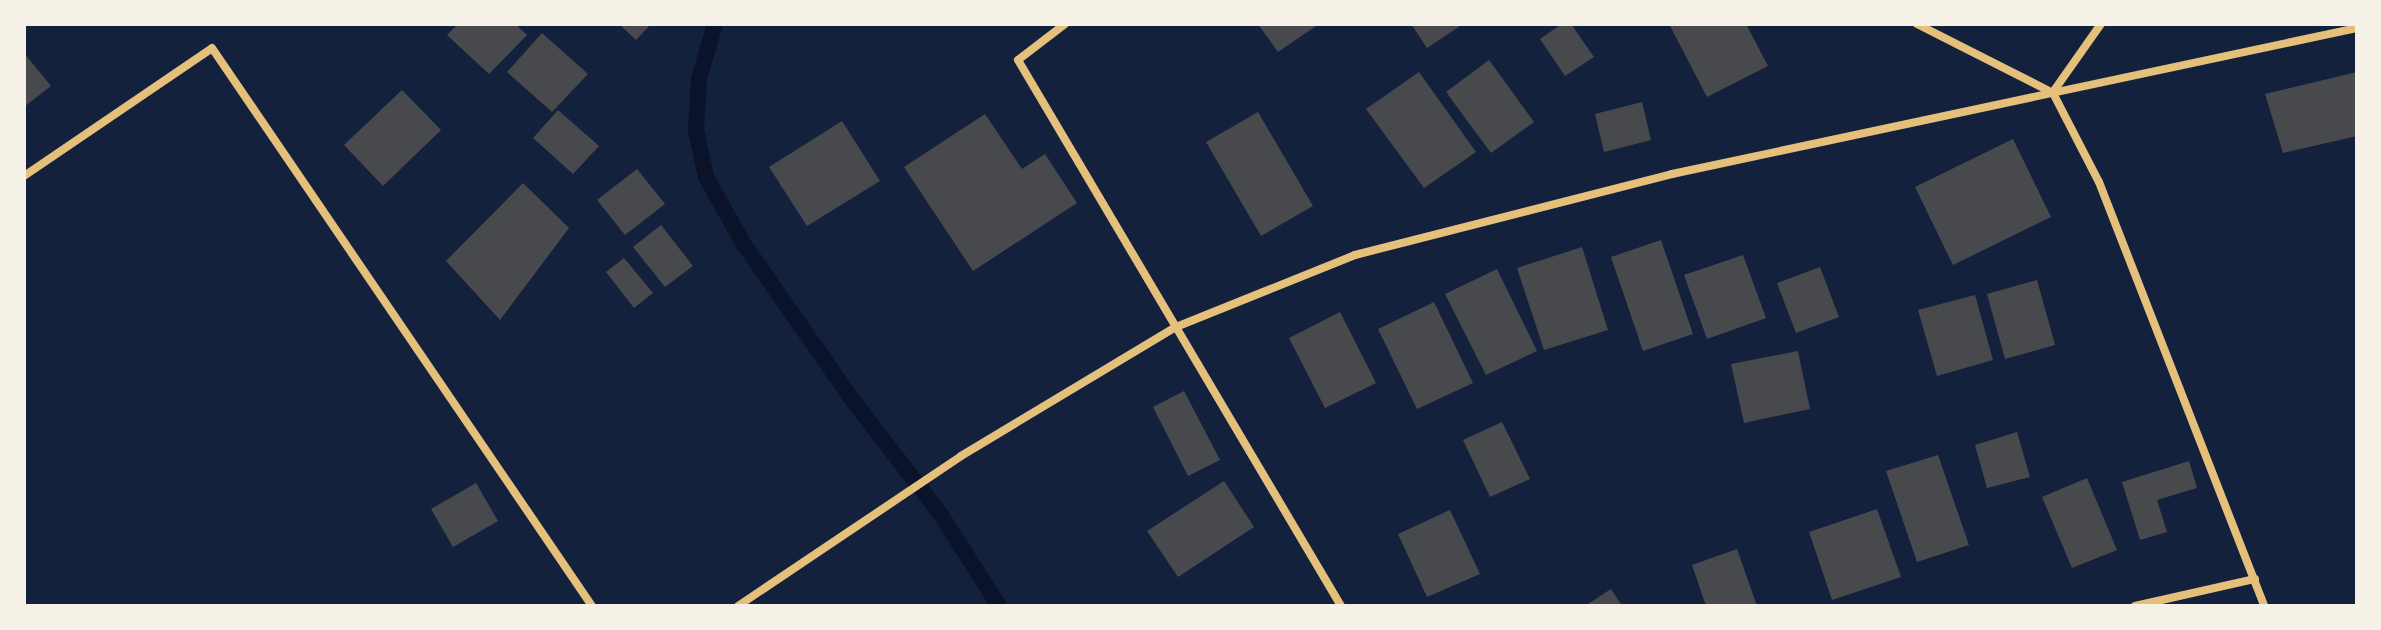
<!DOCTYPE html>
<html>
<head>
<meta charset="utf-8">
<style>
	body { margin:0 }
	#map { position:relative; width:2381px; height:630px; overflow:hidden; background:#14213d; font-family:"Exo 2",sans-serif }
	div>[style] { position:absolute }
	.stream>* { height:16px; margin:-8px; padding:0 8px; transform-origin:8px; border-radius:8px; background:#0b132b }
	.building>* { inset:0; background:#48494c }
	.minor>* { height:8px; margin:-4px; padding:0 4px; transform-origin:4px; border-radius:4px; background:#e5c07b }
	span { translate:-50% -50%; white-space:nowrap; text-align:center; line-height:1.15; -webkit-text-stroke:7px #f6f1e7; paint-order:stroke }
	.frame { position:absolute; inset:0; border:26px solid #f6f1e7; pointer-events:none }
</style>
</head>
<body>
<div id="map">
	<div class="stream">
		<div style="left:715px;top:24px;width:57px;rotate:106.2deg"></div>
		<div style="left:699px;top:79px;width:51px;rotate:93.4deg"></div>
		<div style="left:696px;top:130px;width:48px;rotate:78deg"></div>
		<div style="left:706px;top:177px;width:76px;rotate:60.7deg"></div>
		<div style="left:743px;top:243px;width:189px;rotate:55.1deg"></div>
		<div style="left:851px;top:398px;width:148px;rotate:52.4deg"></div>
		<div style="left:941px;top:515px;width:108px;rotate:57.5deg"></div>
	</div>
	<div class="building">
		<div style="clip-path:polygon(458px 24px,515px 24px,527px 35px,489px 74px,447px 35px)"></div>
		<div style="clip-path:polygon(619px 24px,651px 24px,636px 40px)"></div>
		<div style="clip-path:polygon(1258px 24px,1319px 24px,1278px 52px)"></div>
		<div style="clip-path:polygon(1411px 24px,1463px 24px,1427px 48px)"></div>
		<div style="clip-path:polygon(1562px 24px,1571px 24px,1594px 57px,1565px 76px,1540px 39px)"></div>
		<div style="clip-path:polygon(1669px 24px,1746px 24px,1768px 66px,1707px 97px)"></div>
		<div style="clip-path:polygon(542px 33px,588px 74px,552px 112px,507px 72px)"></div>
		<div style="clip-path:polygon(24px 53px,51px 86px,24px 107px)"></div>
		<div style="clip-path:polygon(1489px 60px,1534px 122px,1491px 153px,1446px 92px)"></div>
		<div style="clip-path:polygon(1419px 72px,1476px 152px,1424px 188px,1366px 109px)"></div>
		<div style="clip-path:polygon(2357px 72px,2357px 136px,2283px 153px,2265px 94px)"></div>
		<div style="clip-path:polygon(402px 90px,441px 130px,383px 186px,344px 145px)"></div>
		<div style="clip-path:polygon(1642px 102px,1651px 140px,1604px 152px,1595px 114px)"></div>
		<div style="clip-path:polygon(558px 110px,599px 146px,573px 174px,533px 138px)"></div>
		<div style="clip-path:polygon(1258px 112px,1313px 206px,1261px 236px,1206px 142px)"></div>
		<div style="clip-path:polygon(985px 114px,1022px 169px,1045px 154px,1077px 203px,973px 271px,904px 167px)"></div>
		<div style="clip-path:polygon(842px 121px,880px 181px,807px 226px,769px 167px)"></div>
		<div style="clip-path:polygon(2013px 139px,2051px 217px,1953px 265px,1915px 187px)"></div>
		<div style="clip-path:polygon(637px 169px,665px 204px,625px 235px,597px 200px)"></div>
		<div style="clip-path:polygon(523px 183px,569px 228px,500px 320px,446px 261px)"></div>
		<div style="clip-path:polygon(661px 225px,693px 266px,665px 287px,633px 247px)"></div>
		<div style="clip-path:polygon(1661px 240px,1693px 334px,1643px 351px,1611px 257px)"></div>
		<div style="clip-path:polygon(1582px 247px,1608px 330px,1544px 350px,1517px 268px)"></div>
		<div style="clip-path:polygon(1743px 255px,1766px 318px,1707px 339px,1684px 275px)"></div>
		<div style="clip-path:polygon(624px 258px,653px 293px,634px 308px,606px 272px)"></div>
		<div style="clip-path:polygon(1820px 267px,1839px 317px,1796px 333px,1777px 283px)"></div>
		<div style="clip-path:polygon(1497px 269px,1537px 351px,1486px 375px,1445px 294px)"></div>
		<div style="clip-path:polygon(2037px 280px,2055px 345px,2005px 359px,1987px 294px)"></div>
		<div style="clip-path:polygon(1975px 295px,1993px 360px,1937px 376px,1918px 310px)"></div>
		<div style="clip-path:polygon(1434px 302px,1473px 383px,1417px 409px,1378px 329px)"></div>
		<div style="clip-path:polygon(1340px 312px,1376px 383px,1325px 408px,1289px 338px)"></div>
		<div style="clip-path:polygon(1798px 351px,1810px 409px,1744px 423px,1731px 364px)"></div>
		<div style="clip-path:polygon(1184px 391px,1220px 460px,1188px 476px,1153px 407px)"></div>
		<div style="clip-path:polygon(1502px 422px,1530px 479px,1490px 497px,1463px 440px)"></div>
		<div style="clip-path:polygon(2017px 432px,2030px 477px,1987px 488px,1975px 445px)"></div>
		<div style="clip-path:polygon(1938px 455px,1969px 545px,1917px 562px,1886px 471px)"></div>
		<div style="clip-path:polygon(2189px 461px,2197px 488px,2157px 500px,2167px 532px,2140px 540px,2122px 482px)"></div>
		<div style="clip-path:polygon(2087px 478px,2117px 550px,2072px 568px,2042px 497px)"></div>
		<div style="clip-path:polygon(1224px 481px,1254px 527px,1178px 577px,1147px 531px)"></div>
		<div style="clip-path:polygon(476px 483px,498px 521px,453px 547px,431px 509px)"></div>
		<div style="clip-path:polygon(1877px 509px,1901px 577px,1832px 600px,1809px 532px)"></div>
		<div style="clip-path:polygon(1450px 510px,1480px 574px,1427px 597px,1398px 534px)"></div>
		<div style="clip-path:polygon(1737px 549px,1757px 606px,1706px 606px,1692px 565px)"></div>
		<div style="clip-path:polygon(1611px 589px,1622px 606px,1585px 606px)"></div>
	</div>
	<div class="minor">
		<div style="left:1065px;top:24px;width:59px;rotate:142.5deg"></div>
		<div style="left:1018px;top:60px;width:634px;rotate:59.39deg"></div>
		<div style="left:1917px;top:24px;width:153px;rotate:26.9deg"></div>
		<div style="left:2053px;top:93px;width:100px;rotate:62.7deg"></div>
		<div style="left:2099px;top:182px;width:455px;rotate:68.7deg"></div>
		<div style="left:2053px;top:92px;width:83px;rotate:-54.8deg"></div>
		<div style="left:24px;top:176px;width:227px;rotate:-34.2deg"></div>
		<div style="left:212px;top:48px;width:675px;rotate:55.74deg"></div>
		<div style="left:738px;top:606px;width:269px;rotate:-33.9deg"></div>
		<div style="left:961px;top:456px;width:251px;rotate:-31deg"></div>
		<div style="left:1176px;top:327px;width:193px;rotate:-21.9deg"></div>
		<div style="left:1355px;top:255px;width:327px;rotate:-14.3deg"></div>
		<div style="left:1672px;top:174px;width:700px;rotate:-12.03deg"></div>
		<div style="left:2135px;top:606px;width:123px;rotate:-12.7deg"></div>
	</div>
	<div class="frame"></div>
</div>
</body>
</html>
